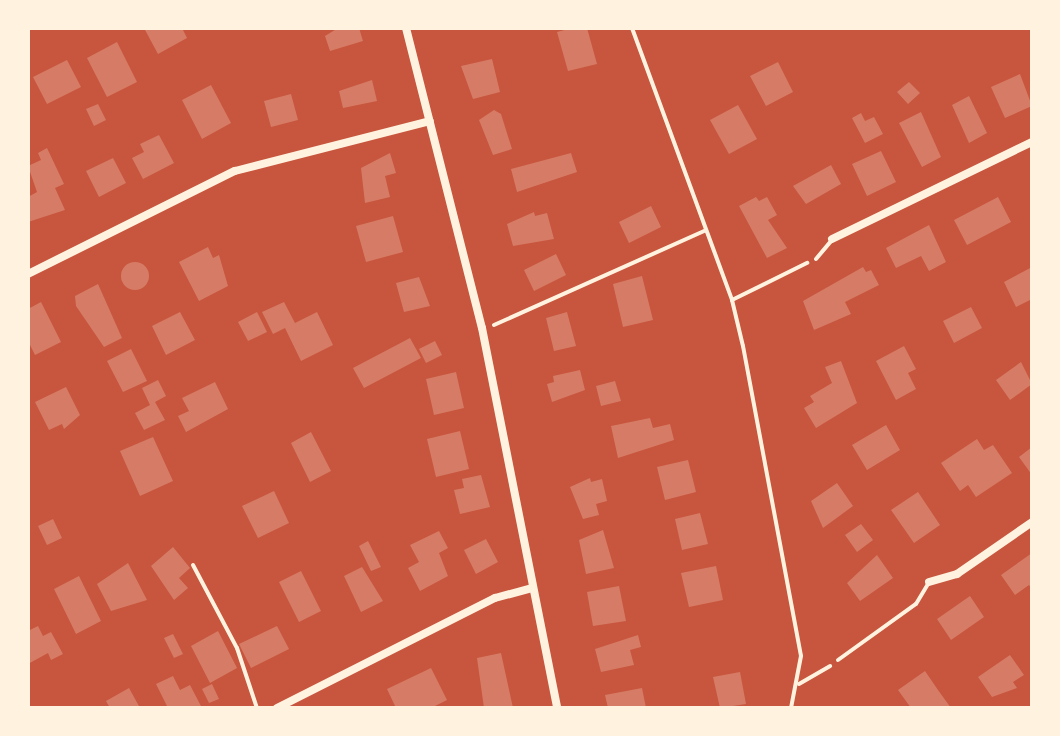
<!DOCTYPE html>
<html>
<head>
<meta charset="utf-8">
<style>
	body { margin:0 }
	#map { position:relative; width:1060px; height:736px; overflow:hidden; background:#c8553d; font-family:Literata,serif }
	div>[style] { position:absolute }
	.building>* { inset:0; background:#d67c66 }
	.round { border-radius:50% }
	.path>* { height:4px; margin:-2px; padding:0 2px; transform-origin:2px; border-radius:2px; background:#fff3e0 }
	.service>* { height:4px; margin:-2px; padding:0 2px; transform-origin:2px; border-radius:2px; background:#fff3e0 }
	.minor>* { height:8px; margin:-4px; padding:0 4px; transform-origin:4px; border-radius:4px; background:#fff3e0 }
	span { translate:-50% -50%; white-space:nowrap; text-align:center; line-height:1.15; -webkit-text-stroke:8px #fff3e0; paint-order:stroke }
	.frame { position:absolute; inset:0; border:30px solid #fff3e0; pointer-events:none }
</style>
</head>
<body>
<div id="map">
	<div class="building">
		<div style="clip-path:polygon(144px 28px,182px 28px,187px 38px,158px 54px)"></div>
		<div style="clip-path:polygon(338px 28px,359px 28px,363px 41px,330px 51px,325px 36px)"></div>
		<div style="clip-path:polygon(572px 28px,587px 28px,597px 64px,568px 71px,557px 32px)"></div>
		<div style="clip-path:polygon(117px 42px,137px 82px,107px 97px,87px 58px)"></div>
		<div style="clip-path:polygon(492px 59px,500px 92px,473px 99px,461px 66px)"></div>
		<div style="clip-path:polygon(67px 60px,81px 87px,47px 104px,33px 77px)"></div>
		<div style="clip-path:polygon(778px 62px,793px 92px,766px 106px,750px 76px)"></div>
		<div style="clip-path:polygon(1020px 74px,1032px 106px,1005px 118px,991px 87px)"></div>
		<div style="clip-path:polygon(372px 80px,377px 101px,343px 108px,339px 91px)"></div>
		<div style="clip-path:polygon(909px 82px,920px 93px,908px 104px,897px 92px)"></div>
		<div style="clip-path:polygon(211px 85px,231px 123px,202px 139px,182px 100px)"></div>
		<div style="clip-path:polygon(291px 94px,298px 120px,271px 127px,264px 101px)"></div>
		<div style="clip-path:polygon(969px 96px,987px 133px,969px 143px,952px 105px)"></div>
		<div style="clip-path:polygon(98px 104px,106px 120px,94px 126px,86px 109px)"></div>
		<div style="clip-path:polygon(738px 105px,757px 139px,729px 154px,710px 120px)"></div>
		<div style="clip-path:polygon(494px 110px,501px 114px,512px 149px,493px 155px,479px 120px)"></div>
		<div style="clip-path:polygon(921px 112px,941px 157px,922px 167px,899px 123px)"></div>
		<div style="clip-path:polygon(861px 113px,865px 121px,874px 117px,883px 134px,865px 143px,852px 118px)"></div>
		<div style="clip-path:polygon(159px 135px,174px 163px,143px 179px,132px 158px,144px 152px,140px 144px)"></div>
		<div style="clip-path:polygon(47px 148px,64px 184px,55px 188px,65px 210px,28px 222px,28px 197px,37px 192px,28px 166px,41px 160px,38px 153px)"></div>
		<div style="clip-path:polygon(881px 151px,896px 182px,867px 196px,852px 164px)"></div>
		<div style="clip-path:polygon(390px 153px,396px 173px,385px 176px,390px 197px,365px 203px,361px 168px)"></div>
		<div style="clip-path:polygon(571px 153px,577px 172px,517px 192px,511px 169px)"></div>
		<div style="clip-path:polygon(113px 158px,126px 183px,99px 197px,86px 171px)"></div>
		<div style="clip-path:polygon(831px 165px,841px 184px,806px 204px,793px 186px)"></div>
		<div style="clip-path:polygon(756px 197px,759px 201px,767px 197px,777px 215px,768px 220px,787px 248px,767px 258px,739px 206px)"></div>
		<div style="clip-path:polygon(998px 197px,1011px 222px,967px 245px,954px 220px)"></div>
		<div style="clip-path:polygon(651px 206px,661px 227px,629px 243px,619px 222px)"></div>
		<div style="clip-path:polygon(534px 212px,535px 216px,547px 213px,554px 239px,513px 246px,507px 224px)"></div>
		<div style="clip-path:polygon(393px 216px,403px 252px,366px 262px,356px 226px)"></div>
		<div style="clip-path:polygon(929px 225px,946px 262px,929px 271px,921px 256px,896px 268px,886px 248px)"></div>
		<div style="clip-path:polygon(208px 247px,213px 258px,219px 255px,228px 286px,199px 301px,179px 262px)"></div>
		<div style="clip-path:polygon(556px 254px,566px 275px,534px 291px,524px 270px)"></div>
		<div class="round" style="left:121px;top:262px;width:28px;height:28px"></div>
		<div style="clip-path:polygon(863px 267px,866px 272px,871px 270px,879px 285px,845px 302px,851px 314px,814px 330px,803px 301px)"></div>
		<div style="clip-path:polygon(1032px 267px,1032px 299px,1016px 307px,1004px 282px)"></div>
		<div style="clip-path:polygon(642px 276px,653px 320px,623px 327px,613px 284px)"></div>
		<div style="clip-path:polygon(419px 277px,430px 306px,404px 312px,396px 283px)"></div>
		<div style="clip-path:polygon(98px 284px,122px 338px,104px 347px,76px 306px,75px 296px)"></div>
		<div style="clip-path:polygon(41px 302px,61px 342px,35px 355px,28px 341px,28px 309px)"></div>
		<div style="clip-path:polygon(284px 302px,295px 323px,317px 312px,333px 345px,301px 361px,285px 328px,273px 334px,262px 312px)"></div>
		<div style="clip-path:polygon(971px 307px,982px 328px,954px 343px,943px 321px)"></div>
		<div style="clip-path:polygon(180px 312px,195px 340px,166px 355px,152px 326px)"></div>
		<div style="clip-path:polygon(257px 312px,267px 332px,248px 341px,238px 322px)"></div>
		<div style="clip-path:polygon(567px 312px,576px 346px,554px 351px,546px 318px)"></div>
		<div style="clip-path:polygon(410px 338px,421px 358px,364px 388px,353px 368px)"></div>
		<div style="clip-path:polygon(435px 341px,442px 355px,426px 363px,419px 349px)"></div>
		<div style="clip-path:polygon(904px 346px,916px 369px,908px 373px,916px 389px,896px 400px,876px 361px)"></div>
		<div style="clip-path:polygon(131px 349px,147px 381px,123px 392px,107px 361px)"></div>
		<div style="clip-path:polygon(841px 361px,857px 403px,816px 428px,804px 408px,814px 402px,810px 396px,832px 383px,825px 367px)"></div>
		<div style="clip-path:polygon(1021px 362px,1032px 384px,1010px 400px,996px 380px)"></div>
		<div style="clip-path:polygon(580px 370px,585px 390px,552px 402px,547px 384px,554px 382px,553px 376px)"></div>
		<div style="clip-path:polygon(456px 372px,464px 408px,434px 415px,426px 379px)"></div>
		<div style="clip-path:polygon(158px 380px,166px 396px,155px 402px,165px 420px,144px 430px,135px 413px,150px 405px,142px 388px)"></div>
		<div style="clip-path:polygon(615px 381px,621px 401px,601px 406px,596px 386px)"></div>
		<div style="clip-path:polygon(215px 382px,228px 409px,186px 432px,178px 416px,189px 411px,182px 398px)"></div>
		<div style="clip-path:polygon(66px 387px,80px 415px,64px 429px,62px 424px,49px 430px,35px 402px)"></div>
		<div style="clip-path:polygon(650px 418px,653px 428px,670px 424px,674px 440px,618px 458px,611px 426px)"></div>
		<div style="clip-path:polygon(886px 425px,900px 450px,867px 470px,852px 445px)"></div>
		<div style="clip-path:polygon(460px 431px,469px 469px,436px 477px,427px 439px)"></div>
		<div style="clip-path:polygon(311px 432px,331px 471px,310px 482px,291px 443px)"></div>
		<div style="clip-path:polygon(153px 437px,173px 481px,140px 496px,120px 451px)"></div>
		<div style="clip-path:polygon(977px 439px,984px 450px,993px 445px,1012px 473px,976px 497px,968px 485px,960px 491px,941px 463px)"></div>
		<div style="clip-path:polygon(1032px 447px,1032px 475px,1019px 457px)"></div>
		<div style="clip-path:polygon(688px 460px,696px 492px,665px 500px,657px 467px)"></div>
		<div style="clip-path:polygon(481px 475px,490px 507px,460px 514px,454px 490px,464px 488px,462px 479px)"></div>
		<div style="clip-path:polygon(590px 478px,591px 482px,602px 479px,607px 501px,596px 504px,599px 515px,583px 519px,570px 487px)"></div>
		<div style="clip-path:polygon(837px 483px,853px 506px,823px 528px,811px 501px)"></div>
		<div style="clip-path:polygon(274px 491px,289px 523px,258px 538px,242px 506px)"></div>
		<div style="clip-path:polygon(918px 492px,940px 525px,914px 543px,891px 510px)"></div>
		<div style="clip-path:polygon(700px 513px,708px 544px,682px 550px,675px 519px)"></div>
		<div style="clip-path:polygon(53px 519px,62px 538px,47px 545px,38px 526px)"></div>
		<div style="clip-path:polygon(861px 524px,873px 540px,857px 552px,845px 535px)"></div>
		<div style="clip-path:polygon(603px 530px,614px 568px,586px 574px,579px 540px)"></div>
		<div style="clip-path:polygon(439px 531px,448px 548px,439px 553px,448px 576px,420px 591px,408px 568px,419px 562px,410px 545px)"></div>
		<div style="clip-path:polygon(486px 539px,498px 562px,476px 574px,464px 550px)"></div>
		<div style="clip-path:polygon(368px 541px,381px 567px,371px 571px,359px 546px)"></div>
		<div style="clip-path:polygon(173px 547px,190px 568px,179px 578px,188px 588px,174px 600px,151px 566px)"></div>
		<div style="clip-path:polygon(1032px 553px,1032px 589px,1029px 585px,1015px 595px,1001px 575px)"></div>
		<div style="clip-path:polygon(877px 555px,893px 578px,860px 601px,847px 583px)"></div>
		<div style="clip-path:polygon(128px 563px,147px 600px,111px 611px,97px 584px)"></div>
		<div style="clip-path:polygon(716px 566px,723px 600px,689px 607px,681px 573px)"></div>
		<div style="clip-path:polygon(362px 567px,383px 601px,361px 612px,344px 576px)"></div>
		<div style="clip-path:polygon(301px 571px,321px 611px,299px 622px,279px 582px)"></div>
		<div style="clip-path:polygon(79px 576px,101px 621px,76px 634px,54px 589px)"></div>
		<div style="clip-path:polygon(619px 586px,626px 621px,593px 626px,587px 592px)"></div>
		<div style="clip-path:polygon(970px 596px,984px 617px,951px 640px,937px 619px)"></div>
		<div style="clip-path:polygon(38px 626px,43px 636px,51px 632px,63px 654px,51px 660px,48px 653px,28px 664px,28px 631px)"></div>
		<div style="clip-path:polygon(277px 626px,289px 649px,251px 668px,239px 644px)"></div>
		<div style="clip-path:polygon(218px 631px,237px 668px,210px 683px,191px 646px)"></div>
		<div style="clip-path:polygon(173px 634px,183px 654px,174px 658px,164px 638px)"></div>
		<div style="clip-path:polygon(638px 635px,641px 647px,630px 650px,634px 665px,601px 672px,595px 649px)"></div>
		<div style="clip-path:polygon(501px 653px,513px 708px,484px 708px,477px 658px)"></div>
		<div style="clip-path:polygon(1010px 655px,1024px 675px,1013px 682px,1017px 688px,992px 697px,978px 677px)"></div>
		<div style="clip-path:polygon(431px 668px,447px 700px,431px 708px,396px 708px,387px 689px)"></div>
		<div style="clip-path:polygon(925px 671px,938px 690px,951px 708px,911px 708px,898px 690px)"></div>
		<div style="clip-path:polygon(740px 672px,746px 704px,720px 708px,713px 677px)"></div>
		<div style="clip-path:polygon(173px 676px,180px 690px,190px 685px,202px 708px,168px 708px,156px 684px)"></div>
		<div style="clip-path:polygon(212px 684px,219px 699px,209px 703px,202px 689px)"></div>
		<div style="clip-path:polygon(129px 688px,140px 708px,110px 708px,106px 701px)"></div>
		<div style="clip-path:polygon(642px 688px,646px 708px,608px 708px,605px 695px)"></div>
	</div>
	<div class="path">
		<div style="left:632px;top:28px;width:290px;rotate:69.8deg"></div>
		<div style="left:732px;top:300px;width:47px;rotate:76.6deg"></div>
		<div style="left:743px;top:346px;width:315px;rotate:79.4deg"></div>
		<div style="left:801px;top:656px;width:53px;rotate:100.9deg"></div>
		<div style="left:732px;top:300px;width:84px;rotate:-26.3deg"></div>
		<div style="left:494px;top:325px;width:232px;rotate:-24.1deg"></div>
		<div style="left:799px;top:684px;width:36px;rotate:-30deg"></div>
	</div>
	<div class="service">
		<div style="left:816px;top:259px;width:23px;rotate:-50deg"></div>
		<div style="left:193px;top:565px;width:94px;rotate:62.1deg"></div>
		<div style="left:237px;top:648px;width:63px;rotate:71.6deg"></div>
		<div style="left:838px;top:660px;width:96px;rotate:-35.7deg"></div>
		<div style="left:916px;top:604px;width:23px;rotate:-59deg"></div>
	</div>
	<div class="minor">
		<div style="left:406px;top:28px;width:309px;rotate:75.8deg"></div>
		<div style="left:482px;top:328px;width:387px;rotate:78.8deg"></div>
		<div style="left:832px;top:239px;width:222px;rotate:-25.9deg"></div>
		<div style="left:28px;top:274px;width:231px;rotate:-26.5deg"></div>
		<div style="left:235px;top:171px;width:201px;rotate:-14.4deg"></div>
		<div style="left:929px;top:582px;width:29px;rotate:-16deg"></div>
		<div style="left:957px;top:574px;width:91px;rotate:-34.7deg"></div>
		<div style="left:277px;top:708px;width:244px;rotate:-26.8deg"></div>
		<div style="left:495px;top:598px;width:39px;rotate:-15deg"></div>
	</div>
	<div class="frame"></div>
</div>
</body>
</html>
